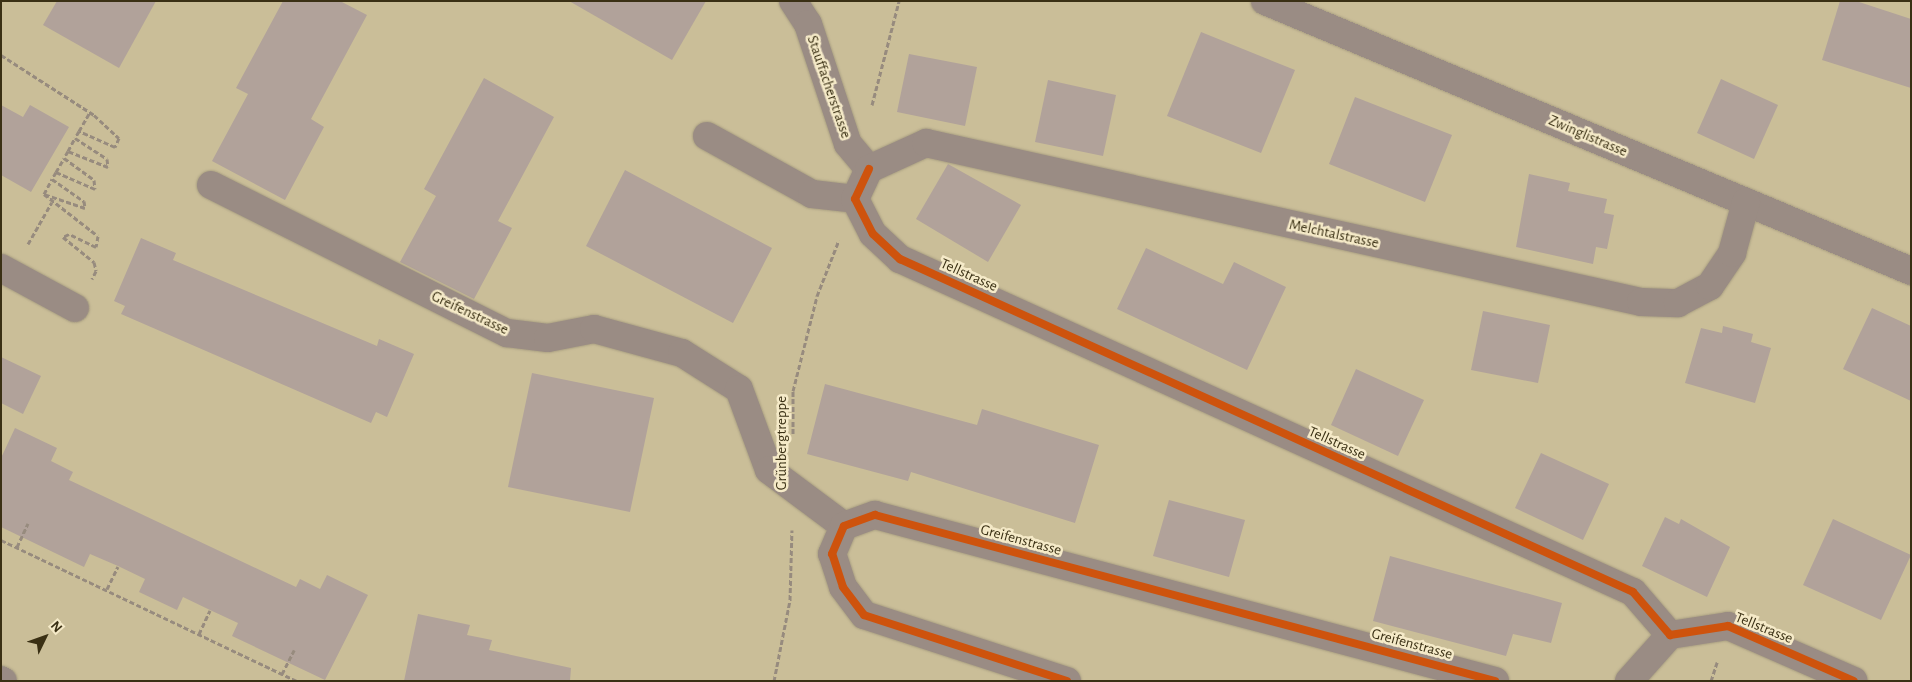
<!DOCTYPE html>
<html>
<head>
<meta charset="utf-8">
<style>
	body { margin:0 }
	#map { position:relative; width:1912px; height:682px; overflow:hidden; background:#cabe98; font-family:"Alegreya Sans",sans-serif }
	div>[style] { position:absolute }
	.building>* { inset:0; background:#b1a29a }
	.path>* { height:3px; margin-top:-1.5px; transform-origin:0; background:repeating-linear-gradient(90deg,#978b7e 0 5px,transparent 0 7.5px) }
	.roads { filter:drop-shadow(0 0 1px #a99f82) drop-shadow(0 0 1px #a99f82) }
	.minor>* { height:28px; margin:-14px; padding:0 14px; transform-origin:14px; border-radius:14px; background:#9a8c84 }
	.cycleway>* { height:8px; margin:-4px; padding:0 4px; transform-origin:4px; border-radius:4px; background:#ce530d }
	span { translate:-50% -50%; white-space:nowrap; text-align:center; line-height:1.15; -webkit-text-stroke:5px #f5eac8; paint-order:stroke }
	.street-label { font-size:15px; color:#3a3014 }
	.frame { position:absolute; inset:0; border:2px solid #3a3014; pointer-events:none }
	.north { position:absolute; left:20px; top:612px; width:50px; height:50px; -webkit-text-stroke:4px #f5eac8; paint-order:stroke; rotate:48deg; font-size:14px; font-weight:700; line-height:20px; text-align:center; color:#3a3014 }
	.north::after { content:''; display:block; margin:auto; width:18px; height:22px; background:#3a3014; clip-path:polygon(50% 0,100% 100%,50% 72%,0 100%) }
</style>
</head>
<body>
<div id="map">
	<div class="building">
		<div style="clip-path:polygon(57px 1px,156px 1px,119px 68px,43px 25px)"></div>
		<div style="clip-path:polygon(283px 1px,340px 1px,367px 15px,311px 119px,324px 127px,285px 200px,212px 161px,248px 94px,236px 88px)"></div>
		<div style="clip-path:polygon(569px 1px,706px 1px,672px 60px)"></div>
		<div style="clip-path:polygon(1840px 1px,1856px 1px,1911px 19px,1911px 88px,1822px 60px)"></div>
		<div style="clip-path:polygon(1201px 32px,1295px 70px,1261px 153px,1167px 116px)"></div>
		<div style="clip-path:polygon(909px 54px,977px 67px,965px 126px,897px 112px)"></div>
		<div style="clip-path:polygon(484px 78px,554px 117px,498px 221px,512px 228px,474px 299px,400px 262px,436px 196px,424px 189px)"></div>
		<div style="clip-path:polygon(1721px 79px,1778px 105px,1754px 159px,1697px 133px)"></div>
		<div style="clip-path:polygon(1048px 80px,1116px 95px,1103px 156px,1035px 142px)"></div>
		<div style="clip-path:polygon(1355px 97px,1452px 135px,1425px 202px,1329px 164px)"></div>
		<div style="clip-path:polygon(1px 105px,23px 117px,30px 105px,69px 127px,31px 192px,1px 175px)"></div>
		<div style="clip-path:polygon(948px 164px,1021px 205px,988px 262px,916px 219px)"></div>
		<div style="clip-path:polygon(625px 170px,772px 248px,733px 323px,586px 246px)"></div>
		<div style="clip-path:polygon(1529px 174px,1570px 183px,1568px 191px,1607px 199px,1604px 213px,1614px 215px,1607px 249px,1596px 247px,1593px 264px,1516px 247px)"></div>
		<div style="clip-path:polygon(141px 238px,176px 253px,173px 260px,377px 346px,379px 339px,414px 354px,387px 417px,376px 412px,371px 423px,121px 314px,125px 306px,114px 301px)"></div>
		<div style="clip-path:polygon(1146px 248px,1223px 284px,1234px 262px,1286px 287px,1247px 370px,1117px 309px)"></div>
		<div style="clip-path:polygon(1872px 308px,1911px 326px,1911px 401px,1843px 369px)"></div>
		<div style="clip-path:polygon(1483px 311px,1550px 325px,1538px 383px,1471px 370px)"></div>
		<div style="clip-path:polygon(1723px 326px,1753px 334px,1751px 342px,1771px 348px,1755px 403px,1685px 383px,1701px 328px,1722px 333px)"></div>
		<div style="clip-path:polygon(1px 357px,41px 376px,23px 414px,1px 403px)"></div>
		<div style="clip-path:polygon(1356px 369px,1424px 400px,1398px 456px,1331px 425px)"></div>
		<div style="clip-path:polygon(532px 373px,654px 398px,630px 512px,508px 487px)"></div>
		<div style="clip-path:polygon(825px 384px,977px 425px,982px 409px,1099px 445px,1075px 523px,911px 472px,908px 481px,807px 454px)"></div>
		<div style="clip-path:polygon(15px 428px,57px 448px,51px 461px,73px 472px,69px 480px,296px 587px,300px 579px,320px 589px,327px 575px,368px 595px,325px 680px,232px 636px,238px 623px,210px 610px,183px 597px,177px 610px,139px 592px,145px 579px,118px 566px,90px 554px,84px 567px,1px 527px,1px 458px)"></div>
		<div style="clip-path:polygon(1541px 453px,1609px 484px,1583px 540px,1515px 508px)"></div>
		<div style="clip-path:polygon(1169px 500px,1245px 520px,1229px 577px,1153px 556px)"></div>
		<div style="clip-path:polygon(1665px 517px,1679px 524px,1681px 519px,1730px 547px,1707px 597px,1642px 566px)"></div>
		<div style="clip-path:polygon(1833px 519px,1911px 555px,1881px 620px,1803px 585px)"></div>
		<div style="clip-path:polygon(1390px 556px,1562px 603px,1551px 643px,1513px 634px,1506px 656px,1373px 621px)"></div>
		<div style="clip-path:polygon(418px 614px,470px 625px,467px 635px,492px 640px,489px 650px,571px 668px,570px 681px,404px 681px)"></div>
	</div>
	<div class="path">
		<div style="left:1px;top:55px;width:111px;rotate:32.8deg"></div>
		<div style="left:94px;top:115px;width:34px;rotate:43deg"></div>
		<div style="left:119px;top:138px;width:10px;rotate:114deg"></div>
		<div style="left:115px;top:147px;width:39px;rotate:-156deg"></div>
		<div style="left:79px;top:131px;width:8px;rotate:120deg"></div>
		<div style="left:75px;top:138px;width:38px;rotate:33deg"></div>
		<div style="left:107px;top:159px;width:8px;rotate:83deg"></div>
		<div style="left:108px;top:167px;width:43px;rotate:-158.2deg"></div>
		<div style="left:68px;top:151px;width:8px;rotate:120deg"></div>
		<div style="left:64px;top:158px;width:37px;rotate:36deg"></div>
		<div style="left:94px;top:180px;width:9px;rotate:84deg"></div>
		<div style="left:95px;top:189px;width:43px;rotate:-156.4deg"></div>
		<div style="left:56px;top:172px;width:8px;rotate:120deg"></div>
		<div style="left:52px;top:179px;width:39px;rotate:35deg"></div>
		<div style="left:84px;top:201px;width:7px;rotate:82deg"></div>
		<div style="left:85px;top:208px;width:43px;rotate:-161.1deg"></div>
		<div style="left:44px;top:194px;width:68px;rotate:37.9deg"></div>
		<div style="left:98px;top:236px;width:11px;rotate:100deg"></div>
		<div style="left:96px;top:247px;width:30px;rotate:-154deg"></div>
		<div style="left:69px;top:234px;width:7px;rotate:153deg"></div>
		<div style="left:63px;top:237px;width:40px;rotate:39deg"></div>
		<div style="left:94px;top:262px;width:9px;rotate:77deg"></div>
		<div style="left:96px;top:271px;width:9px;rotate:117deg"></div>
		<div style="left:872px;top:105px;width:107px;rotate:-75.4deg"></div>
		<div style="left:79px;top:131px;width:22px;rotate:-60deg"></div>
		<div style="left:68px;top:151px;width:15px;rotate:-62deg"></div>
		<div style="left:56px;top:172px;width:16px;rotate:-60deg"></div>
		<div style="left:44px;top:194px;width:17px;rotate:-62deg"></div>
		<div style="left:28px;top:244px;width:48px;rotate:-60.3deg"></div>
		<div style="left:793px;top:434px;width:43px;rotate:-90deg"></div>
		<div style="left:793px;top:391px;width:98px;rotate:-75.8deg"></div>
		<div style="left:817px;top:296px;width:60px;rotate:-68.6deg"></div>
		<div style="left:1px;top:540px;width:328px;rotate:25.5deg"></div>
		<div style="left:17px;top:547px;width:26px;rotate:-65deg"></div>
		<div style="left:107px;top:589px;width:25px;rotate:-64deg"></div>
		<div style="left:199px;top:634px;width:26px;rotate:-65deg"></div>
		<div style="left:282px;top:674px;width:27px;rotate:-63deg"></div>
		<div style="left:774px;top:681px;width:83px;rotate:-78.8deg"></div>
		<div style="left:790px;top:600px;width:70px;rotate:-88.4deg"></div>
		<div style="left:1711px;top:681px;width:20px;rotate:-72deg"></div>
	</div>
	<div class="roads">
		<div class="minor">
			<div style="left:793px;top:1px;width:27px;rotate:57deg"></div>
			<div style="left:808px;top:24px;width:126px;rotate:71.6deg"></div>
			<div style="left:848px;top:144px;width:33px;rotate:50deg"></div>
			<div style="left:1265px;top:1px;width:700px;rotate:22.68deg"></div>
			<div style="left:707px;top:136px;width:120px;rotate:28.9deg"></div>
			<div style="left:812px;top:194px;width:43px;rotate:6.6deg"></div>
			<div style="left:869px;top:169px;width:33px;rotate:115deg"></div>
			<div style="left:855px;top:199px;width:39px;rotate:63deg"></div>
			<div style="left:873px;top:234px;width:37px;rotate:43deg"></div>
			<div style="left:900px;top:259px;width:805px;rotate:24.43deg"></div>
			<div style="left:1633px;top:592px;width:57px;rotate:49.3deg"></div>
			<div style="left:1670px;top:635px;width:59px;rotate:-8.8deg"></div>
			<div style="left:1728px;top:626px;width:137px;rotate:23.6deg"></div>
			<div style="left:869px;top:169px;width:63px;rotate:-24.5deg"></div>
			<div style="left:926px;top:143px;width:732px;rotate:12.54deg"></div>
			<div style="left:1641px;top:302px;width:37px;rotate:2deg"></div>
			<div style="left:1678px;top:303px;width:36px;rotate:-28deg"></div>
			<div style="left:1710px;top:286px;width:40px;rotate:-56deg"></div>
			<div style="left:1732px;top:253px;width:53px;rotate:-74.6deg"></div>
			<div style="left:211px;top:185px;width:331px;rotate:26.6deg"></div>
			<div style="left:507px;top:333px;width:41px;rotate:7deg"></div>
			<div style="left:548px;top:338px;width:47px;rotate:-11.1deg"></div>
			<div style="left:594px;top:329px;width:91px;rotate:15.3deg"></div>
			<div style="left:682px;top:353px;width:67px;rotate:32.3deg"></div>
			<div style="left:739px;top:389px;width:86px;rotate:69.7deg"></div>
			<div style="left:769px;top:470px;width:94px;rotate:36.7deg"></div>
			<div style="left:1px;top:268px;width:84px;rotate:28.4deg"></div>
			<div style="left:1px;top:680px;width:2px;rotate:27deg"></div>
			<div style="left:1067px;top:681px;width:213px;rotate:-162deg"></div>
			<div style="left:864px;top:615px;width:35px;rotate:-127deg"></div>
			<div style="left:843px;top:587px;width:35px;rotate:-108deg"></div>
			<div style="left:832px;top:554px;width:30px;rotate:-67deg"></div>
			<div style="left:844px;top:526px;width:33px;rotate:-20deg"></div>
			<div style="left:875px;top:515px;width:642px;rotate:14.99deg"></div>
			<div style="left:1629px;top:681px;width:62px;rotate:-48.3deg"></div>
		</div>
	</div>
	<div class="cycleway">
		<div style="left:869px;top:169px;width:33px;rotate:115deg"></div>
		<div style="left:855px;top:199px;width:39px;rotate:63deg"></div>
		<div style="left:873px;top:234px;width:37px;rotate:43deg"></div>
		<div style="left:900px;top:259px;width:805px;rotate:24.43deg"></div>
		<div style="left:1633px;top:592px;width:57px;rotate:49.3deg"></div>
		<div style="left:1670px;top:635px;width:59px;rotate:-8.8deg"></div>
		<div style="left:1728px;top:626px;width:137px;rotate:23.6deg"></div>
		<div style="left:1067px;top:681px;width:213px;rotate:-162deg"></div>
		<div style="left:864px;top:615px;width:35px;rotate:-127deg"></div>
		<div style="left:843px;top:587px;width:35px;rotate:-108deg"></div>
		<div style="left:832px;top:554px;width:30px;rotate:-67deg"></div>
		<div style="left:844px;top:526px;width:33px;rotate:-20deg"></div>
		<div style="left:875px;top:515px;width:642px;rotate:14.99deg"></div>
	</div>
	<div class="street-label">
		<span style="left:829px;top:87px;rotate:71deg">Stauffacherstrasse</span>
		<span style="left:1588px;top:136px;rotate:23deg">Zwinglistrasse</span>
		<span style="left:1334px;top:234px;rotate:12deg">Melchtalstrasse</span>
		<span style="left:969px;top:275px;rotate:24deg">Tellstrasse</span>
		<span style="left:470px;top:313px;rotate:25deg">Greifenstrasse</span>
		<span style="left:782px;top:443px;rotate:-90deg">Grünbergtreppe</span>
		<span style="left:1337px;top:443px;rotate:24deg">Tellstrasse</span>
		<span style="left:1021px;top:540px;rotate:15deg">Greifenstrasse</span>
		<span style="left:1764px;top:628px;rotate:22deg">Tellstrasse</span>
		<span style="left:1412px;top:644px;rotate:15deg">Greifenstrasse</span>
	</div>
	<div class="frame"></div>
	<div class="north">N</div>
</div>
</body>
</html>
